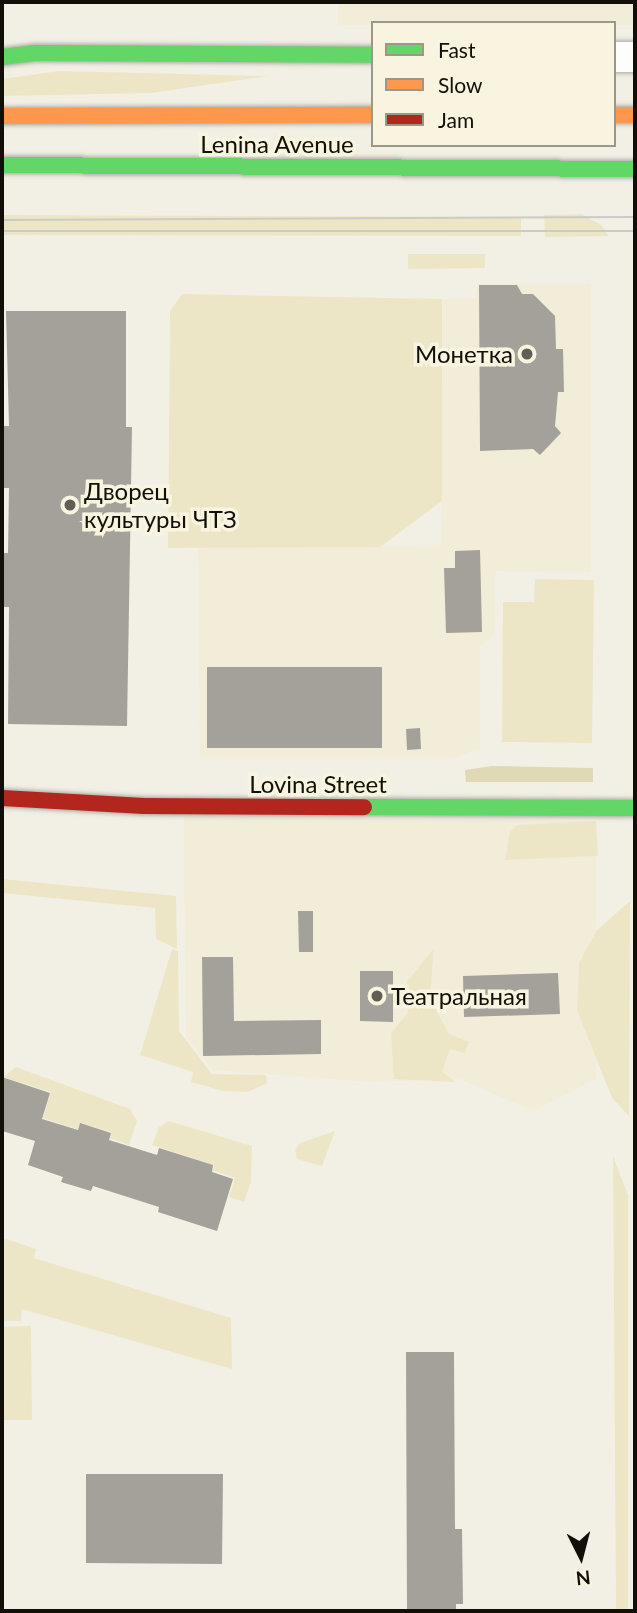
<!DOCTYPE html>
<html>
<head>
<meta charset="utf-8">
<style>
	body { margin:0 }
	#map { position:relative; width:637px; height:1613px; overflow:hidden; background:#f2f0e5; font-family:Lato,sans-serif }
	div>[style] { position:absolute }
	.built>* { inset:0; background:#f1edd8 }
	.green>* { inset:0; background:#ece6c7 }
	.forest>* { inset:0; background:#e0d9b6 }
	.building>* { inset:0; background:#a3a199 }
	.roads { filter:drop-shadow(0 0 2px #aeaca4) drop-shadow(0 0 2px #aeaca4) }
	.street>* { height:30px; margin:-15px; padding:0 15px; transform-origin:15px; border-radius:15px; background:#fdfdfb }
	.fast>* { height:16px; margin:-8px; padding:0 8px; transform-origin:8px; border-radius:8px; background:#63d668 }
	.slow>* { height:16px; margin:-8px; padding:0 8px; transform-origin:8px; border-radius:8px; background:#ff974d }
	.jam>* { height:16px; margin:-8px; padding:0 8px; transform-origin:8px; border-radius:8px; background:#b3261e }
	.tram>* { height:2px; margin:-1px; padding:0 1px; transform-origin:1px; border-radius:1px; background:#cbcac6 }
	.dots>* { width:19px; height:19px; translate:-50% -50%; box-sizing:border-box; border:4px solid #f8f4df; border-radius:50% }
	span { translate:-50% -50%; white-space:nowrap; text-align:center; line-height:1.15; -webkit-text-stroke:7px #f8f4df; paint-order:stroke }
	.street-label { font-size:24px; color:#110f08 }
	.poi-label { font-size:24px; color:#110f08 }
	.right { translate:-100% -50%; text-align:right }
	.left { translate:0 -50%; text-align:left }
	.frame { position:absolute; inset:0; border:4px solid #110f08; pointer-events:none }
	.legend { position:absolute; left:371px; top:21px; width:245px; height:126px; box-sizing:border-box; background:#f8f4df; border:2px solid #9c9889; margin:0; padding:9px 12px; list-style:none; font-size:21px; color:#110f08 }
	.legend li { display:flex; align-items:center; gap:14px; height:35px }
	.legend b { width:35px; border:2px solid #9c9889 }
	.north { position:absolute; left:546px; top:1522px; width:70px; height:70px; -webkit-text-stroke:5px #f8f4df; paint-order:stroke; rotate:174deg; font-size:19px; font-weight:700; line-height:28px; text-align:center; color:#110f08 }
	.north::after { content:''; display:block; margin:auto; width:24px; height:32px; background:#110f08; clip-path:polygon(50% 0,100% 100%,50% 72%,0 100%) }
</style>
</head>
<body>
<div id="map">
	<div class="built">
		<div style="clip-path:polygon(338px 2px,635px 2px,635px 25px,338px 25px)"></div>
		<div style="clip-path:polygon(477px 284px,591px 284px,591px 572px,495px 571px,495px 635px,480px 646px,480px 748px,453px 758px,200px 758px,198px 548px,441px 546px,443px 299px,476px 298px)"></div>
		<div style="clip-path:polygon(184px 817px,596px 821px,596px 1079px,533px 1111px,459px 1079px,370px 1082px,212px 1070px,186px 1037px)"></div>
	</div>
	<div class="green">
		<div style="clip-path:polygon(59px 71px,268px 76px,151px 93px,2px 96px,2px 79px)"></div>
		<div style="clip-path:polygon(582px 214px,601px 225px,609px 236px,545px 237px,544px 215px)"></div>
		<div style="clip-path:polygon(2px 215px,521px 217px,521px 236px,2px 235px)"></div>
		<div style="clip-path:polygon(408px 254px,485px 254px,485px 268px,408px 269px)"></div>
		<div style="clip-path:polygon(182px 294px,442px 299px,442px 501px,380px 547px,168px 548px,170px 311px)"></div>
		<div style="clip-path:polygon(535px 579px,594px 580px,592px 743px,502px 742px,503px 602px,534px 602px)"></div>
		<div style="clip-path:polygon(596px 821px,598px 856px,505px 860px,510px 832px,518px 825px)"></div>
		<div style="clip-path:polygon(2px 879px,176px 896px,177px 949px,156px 939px,155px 908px,2px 893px)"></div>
		<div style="clip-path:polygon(630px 901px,629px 1116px,612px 1098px,577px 1010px,579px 963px,597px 930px)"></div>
		<div style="clip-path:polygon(434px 948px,430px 998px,449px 1034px,469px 1042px,465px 1053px,450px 1049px,442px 1072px,456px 1082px,394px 1079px,391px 1033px,408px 1013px,407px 982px)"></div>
		<div style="clip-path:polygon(172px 949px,178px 951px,179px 1031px,212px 1074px,266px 1075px,267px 1083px,248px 1092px,223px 1091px,191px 1082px,193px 1072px,140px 1055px)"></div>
		<div style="clip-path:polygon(16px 1067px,130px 1109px,137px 1121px,129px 1145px,110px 1138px,111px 1132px,80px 1123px,77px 1129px,43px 1118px,51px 1092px,3px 1077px)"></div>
		<div style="clip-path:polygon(169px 1121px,252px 1146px,251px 1182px,244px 1202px,229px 1197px,235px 1178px,213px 1170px,214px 1165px,152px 1145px,159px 1127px)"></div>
		<div style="clip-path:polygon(335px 1131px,322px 1166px,297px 1159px,295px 1150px,300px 1143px)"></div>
		<div style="clip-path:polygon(613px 1156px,628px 1195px,628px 1611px,616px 1611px)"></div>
		<div style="clip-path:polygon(6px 1239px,36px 1249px,34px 1258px,231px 1318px,232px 1369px,22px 1309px,21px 1321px,2px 1321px,2px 1242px)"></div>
		<div style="clip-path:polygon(31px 1326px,32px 1420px,2px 1420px,2px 1327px)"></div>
	</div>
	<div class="forest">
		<div style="clip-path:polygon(492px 766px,593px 768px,593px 782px,466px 782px,465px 770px)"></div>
	</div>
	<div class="building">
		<div style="clip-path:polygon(479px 285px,517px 285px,522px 294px,533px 294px,555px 316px,556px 349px,563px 349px,564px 392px,558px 392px,555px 426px,561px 433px,540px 455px,533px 449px,480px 451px)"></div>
		<div style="clip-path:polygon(6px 311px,126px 311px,126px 427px,132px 427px,127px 726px,8px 724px,9px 607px,2px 607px,3px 553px,8px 553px,9px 488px,3px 488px,3px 426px,9px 426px)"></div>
		<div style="clip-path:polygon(480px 550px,482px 632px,446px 633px,444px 568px,455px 568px,455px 551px)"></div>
		<div style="clip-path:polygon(207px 667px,382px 667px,382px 748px,207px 748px)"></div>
		<div style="clip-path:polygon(420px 728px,421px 749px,407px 750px,406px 729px)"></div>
		<div style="clip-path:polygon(298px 911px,313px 911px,313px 952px,299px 952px)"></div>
		<div style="clip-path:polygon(202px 957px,233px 957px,234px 1021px,321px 1020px,321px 1054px,203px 1056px)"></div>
		<div style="clip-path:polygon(360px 971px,393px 971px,393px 1022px,360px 1021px)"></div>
		<div style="clip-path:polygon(558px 973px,560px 1014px,464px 1017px,463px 976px)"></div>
		<div style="clip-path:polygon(2px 1077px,50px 1093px,42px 1119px,78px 1130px,80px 1123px,111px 1133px,109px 1140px,157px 1155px,159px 1148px,213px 1165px,212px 1172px,233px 1179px,217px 1231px,158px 1212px,159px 1207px,93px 1186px,91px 1191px,61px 1182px,63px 1177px,28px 1165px,35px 1141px,2px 1131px)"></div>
		<div style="clip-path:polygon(406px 1352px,454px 1352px,455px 1529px,462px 1529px,463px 1604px,456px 1604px,456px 1611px,407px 1611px)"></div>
		<div style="clip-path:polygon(86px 1474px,223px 1474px,222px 1564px,86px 1563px)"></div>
	</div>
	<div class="roads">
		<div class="street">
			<div style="left:614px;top:57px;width:21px"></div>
		</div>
		<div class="fast">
			<div style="left:2px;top:57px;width:33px;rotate:-7deg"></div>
			<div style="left:35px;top:53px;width:338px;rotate:0.3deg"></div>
			<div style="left:2px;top:165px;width:633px;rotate:0.36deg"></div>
			<div style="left:364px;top:807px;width:271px;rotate:0.2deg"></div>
		</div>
		<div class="slow">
			<div style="left:614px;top:115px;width:21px"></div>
			<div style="left:2px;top:116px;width:371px;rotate:-0.2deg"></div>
		</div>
		<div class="jam">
			<div style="left:2px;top:798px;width:142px;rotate:3.2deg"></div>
			<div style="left:144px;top:806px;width:220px;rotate:0.3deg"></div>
		</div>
	</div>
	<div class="tram">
		<div style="left:2px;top:220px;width:633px;rotate:-0.27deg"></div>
		<div style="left:2px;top:231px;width:633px"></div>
	</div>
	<div class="dots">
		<div style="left:527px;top:354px;background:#605e55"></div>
		<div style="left:70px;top:505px;background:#605e55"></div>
		<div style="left:377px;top:996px;background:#605e55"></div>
	</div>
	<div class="street-label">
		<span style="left:277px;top:144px">Lenina Avenue</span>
		<span style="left:318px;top:784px">Lovina Street</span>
	</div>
	<div class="poi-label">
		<span class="right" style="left:513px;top:354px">Монетка</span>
		<span class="left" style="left:84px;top:505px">Дворец<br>культуры ЧТЗ</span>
		<span class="left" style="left:391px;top:996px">Театральная</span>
	</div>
	<div class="frame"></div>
	<ul class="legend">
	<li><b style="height:9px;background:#63d668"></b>Fast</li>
	<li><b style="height:9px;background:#ff974d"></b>Slow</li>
	<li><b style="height:9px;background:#b3261e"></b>Jam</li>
	</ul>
	<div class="north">N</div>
</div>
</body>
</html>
